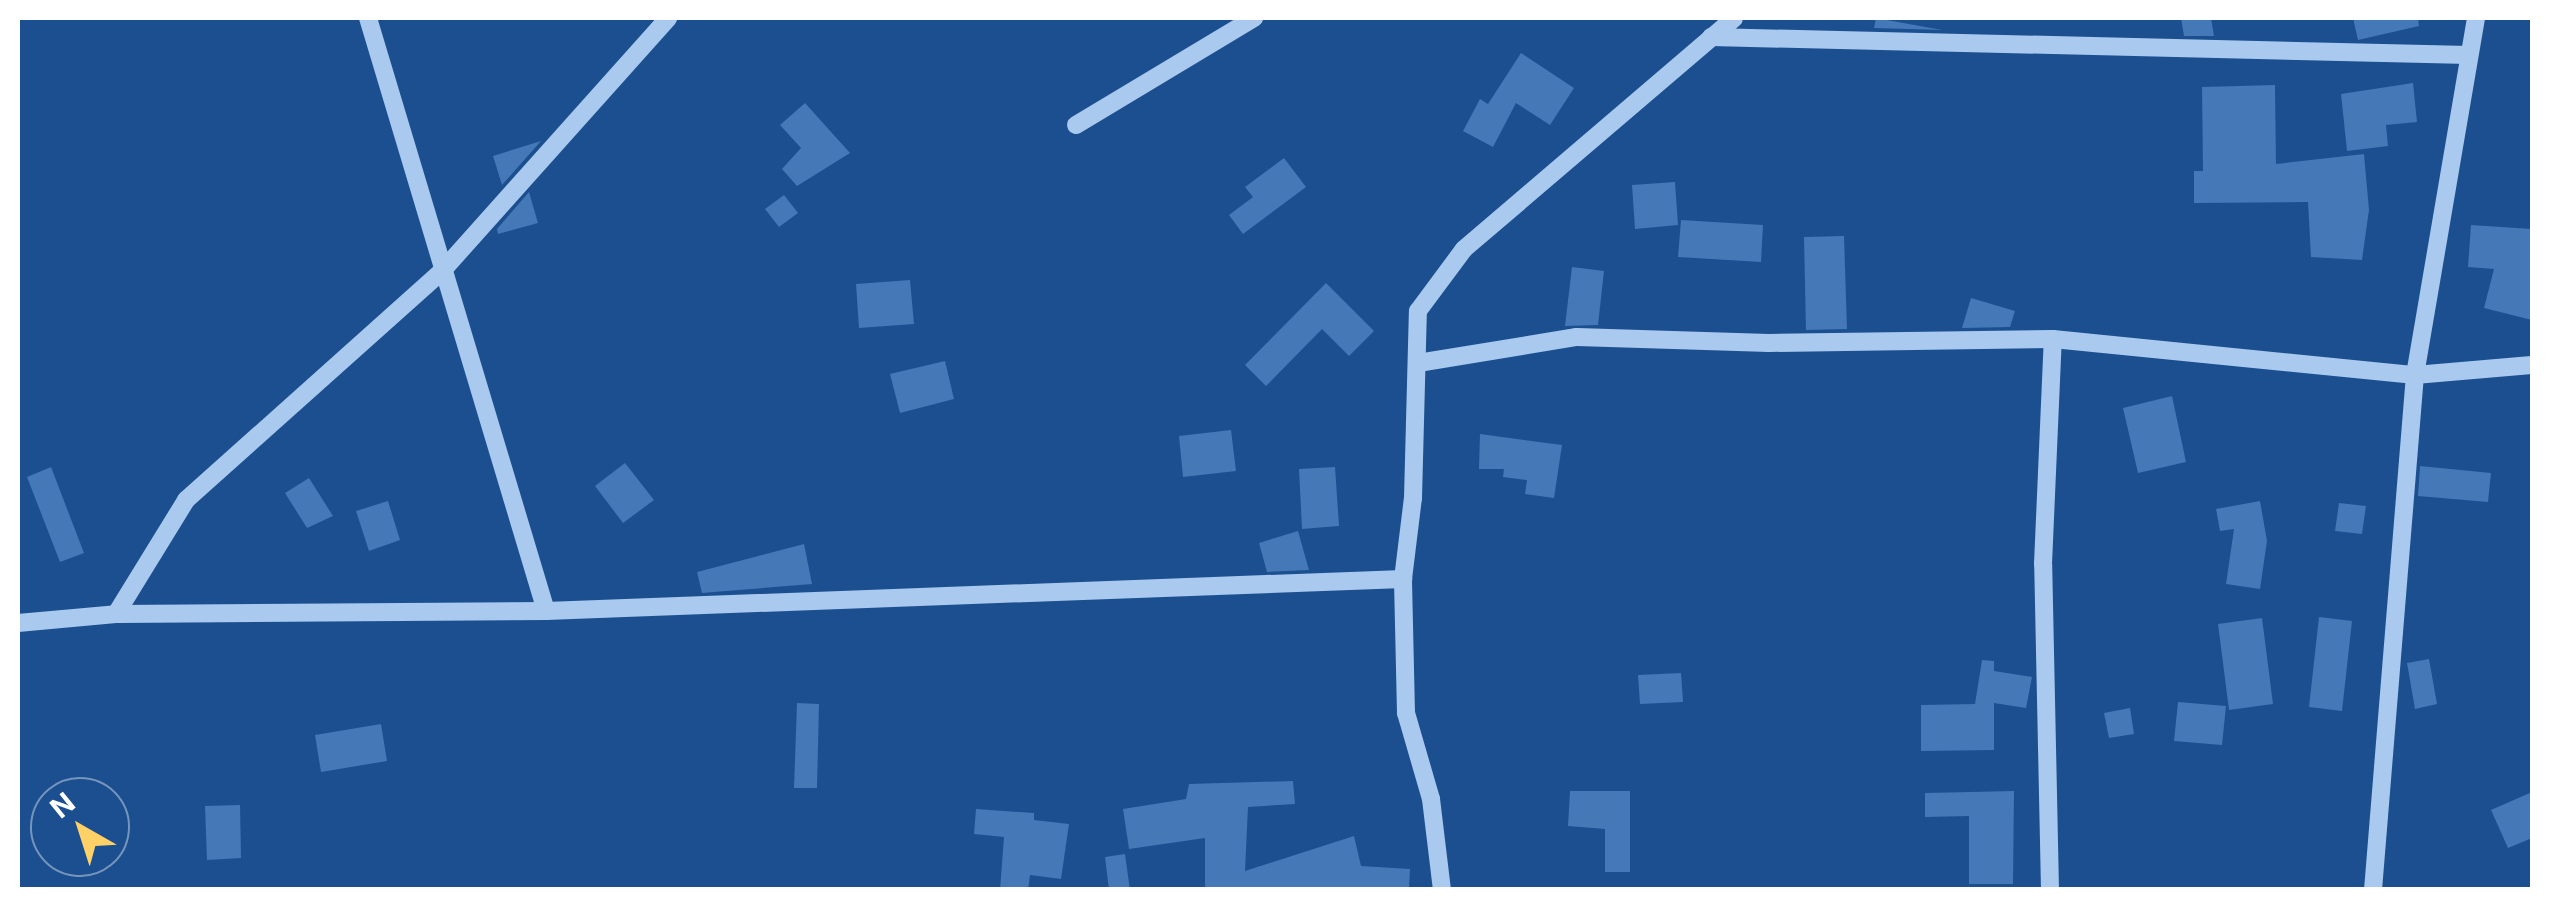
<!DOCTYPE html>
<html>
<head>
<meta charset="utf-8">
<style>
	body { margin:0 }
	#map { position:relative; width:2550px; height:907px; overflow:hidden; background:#1b4f8f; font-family:Inter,sans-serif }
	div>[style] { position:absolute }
	.building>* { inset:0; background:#4478b7 }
	.minor>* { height:18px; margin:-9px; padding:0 9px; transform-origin:9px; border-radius:9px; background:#a9c9ee }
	span { translate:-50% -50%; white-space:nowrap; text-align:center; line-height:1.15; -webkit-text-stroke:8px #1b4f8f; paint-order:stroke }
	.frame { position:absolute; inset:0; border:20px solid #fff; pointer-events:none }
	.north { position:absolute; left:30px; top:777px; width:100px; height:100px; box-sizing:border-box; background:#1b4f8f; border:2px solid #7695bc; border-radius:50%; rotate:321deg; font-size:28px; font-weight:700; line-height:40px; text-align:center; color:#fff }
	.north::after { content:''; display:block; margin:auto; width:35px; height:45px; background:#ffd166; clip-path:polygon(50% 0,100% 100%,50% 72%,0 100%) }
</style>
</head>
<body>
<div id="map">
	<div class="building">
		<div style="clip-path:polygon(1876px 18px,1942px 30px,1874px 28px)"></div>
		<div style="clip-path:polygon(2181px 18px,2211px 18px,2214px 36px,2184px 36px)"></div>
		<div style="clip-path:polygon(2353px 18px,2418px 18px,2419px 26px,2358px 40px)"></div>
		<div style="clip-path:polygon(1521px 53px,1574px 88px,1550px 125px,1516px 103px,1493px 147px,1463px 131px,1480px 99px,1488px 104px)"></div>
		<div style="clip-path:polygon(2413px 83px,2417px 122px,2386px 125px,2388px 146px,2347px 151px,2341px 94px)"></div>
		<div style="clip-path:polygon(2275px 85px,2276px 164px,2364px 154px,2369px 210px,2362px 260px,2311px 257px,2308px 202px,2194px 203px,2194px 171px,2203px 171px,2202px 87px)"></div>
		<div style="clip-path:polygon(805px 103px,850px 153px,797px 186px,782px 169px,801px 148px,780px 125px)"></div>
		<div style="clip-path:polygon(541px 141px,502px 185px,493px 156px)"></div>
		<div style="clip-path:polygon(1284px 158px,1306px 187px,1243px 234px,1229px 215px,1253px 197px,1245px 187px)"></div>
		<div style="clip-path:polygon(1675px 182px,1678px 225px,1635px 229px,1632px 185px)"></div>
		<div style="clip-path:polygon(529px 192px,538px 223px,498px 234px,497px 229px)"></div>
		<div style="clip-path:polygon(784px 195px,798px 213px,779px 227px,765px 209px)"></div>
		<div style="clip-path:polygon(1681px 220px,1763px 225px,1761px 262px,1678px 257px)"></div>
		<div style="clip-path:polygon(2471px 225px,2532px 229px,2532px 320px,2484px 308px,2494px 269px,2468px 267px)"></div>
		<div style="clip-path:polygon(1844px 236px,1847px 329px,1806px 330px,1804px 237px)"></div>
		<div style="clip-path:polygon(1572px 267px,1604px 271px,1598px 325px,1565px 326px)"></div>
		<div style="clip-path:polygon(910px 280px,914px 324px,859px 328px,856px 284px)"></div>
		<div style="clip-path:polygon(1326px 283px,1374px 331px,1349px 356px,1322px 329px,1266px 386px,1245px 365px)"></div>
		<div style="clip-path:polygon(1971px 298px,2015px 311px,2010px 327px,1962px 328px)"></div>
		<div style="clip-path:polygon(945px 361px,954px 399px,900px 413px,890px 374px)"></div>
		<div style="clip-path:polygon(2172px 396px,2186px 462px,2138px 473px,2123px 408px)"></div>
		<div style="clip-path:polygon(1231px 430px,1236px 471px,1183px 477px,1179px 436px)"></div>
		<div style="clip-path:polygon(1480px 434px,1562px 445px,1554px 498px,1525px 494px,1527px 480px,1503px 477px,1504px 469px,1479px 469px)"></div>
		<div style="clip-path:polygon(625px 463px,654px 500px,623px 523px,595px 486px)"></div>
		<div style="clip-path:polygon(2420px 466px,2491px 473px,2488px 502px,2418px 496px)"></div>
		<div style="clip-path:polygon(51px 467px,84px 553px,60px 562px,27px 477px)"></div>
		<div style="clip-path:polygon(1335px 467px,1339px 526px,1302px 529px,1299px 469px)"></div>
		<div style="clip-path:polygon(309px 478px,333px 516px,307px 528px,285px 493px)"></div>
		<div style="clip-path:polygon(388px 501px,400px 540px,369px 551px,356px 511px)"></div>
		<div style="clip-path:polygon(2260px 501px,2267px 541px,2260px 589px,2226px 584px,2234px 529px,2220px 531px,2216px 509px)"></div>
		<div style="clip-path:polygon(2339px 503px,2366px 506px,2362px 534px,2335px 531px)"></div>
		<div style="clip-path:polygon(1298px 531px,1309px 570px,1267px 572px,1259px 543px)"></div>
		<div style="clip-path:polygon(804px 544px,812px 584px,702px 593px,697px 572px)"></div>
		<div style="clip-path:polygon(2319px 617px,2352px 621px,2342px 711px,2309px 707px)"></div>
		<div style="clip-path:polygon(2262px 618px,2273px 704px,2229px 710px,2218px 624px)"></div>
		<div style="clip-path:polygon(2429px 659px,2437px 704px,2415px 709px,2407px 663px)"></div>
		<div style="clip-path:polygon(1982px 660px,1994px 661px,1994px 671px,2032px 677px,2026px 708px,1994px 703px,1994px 750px,1921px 751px,1921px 705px,1975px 704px)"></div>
		<div style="clip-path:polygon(1681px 673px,1683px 702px,1640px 704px,1638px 675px)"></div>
		<div style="clip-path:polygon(2178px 702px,2226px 706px,2222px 745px,2174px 741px)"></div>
		<div style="clip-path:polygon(797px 703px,819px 704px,817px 788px,794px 788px)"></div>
		<div style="clip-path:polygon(2130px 708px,2134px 734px,2109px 738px,2104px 713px)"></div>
		<div style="clip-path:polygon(381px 724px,387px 761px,321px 772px,315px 735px)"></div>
		<div style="clip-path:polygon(1293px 781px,1295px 804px,1248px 807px,1245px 871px,1354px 836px,1361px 866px,1410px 869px,1409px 890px,1205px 890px,1205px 838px,1129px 849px,1123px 809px,1186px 799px,1189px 784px)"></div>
		<div style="clip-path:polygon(1570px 791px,1630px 791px,1630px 872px,1605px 872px,1605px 829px,1568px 826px)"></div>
		<div style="clip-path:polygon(2014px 791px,2013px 884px,1969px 884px,1969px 816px,1925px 817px,1925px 793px)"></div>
		<div style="clip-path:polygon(2532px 792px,2532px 838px,2508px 848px,2491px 810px)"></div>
		<div style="clip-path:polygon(240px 805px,241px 858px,207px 860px,205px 806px)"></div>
		<div style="clip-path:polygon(976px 809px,1034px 813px,1034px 820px,1069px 824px,1061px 879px,1030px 875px,1028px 890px,1000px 890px,1004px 837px,974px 834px)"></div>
		<div style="clip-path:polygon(1125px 854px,1130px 890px,1109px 890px,1105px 857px)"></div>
	</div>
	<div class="minor">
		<div style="left:368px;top:18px;width:619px;rotate:73.29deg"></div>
		<div style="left:1711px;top:37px;width:758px;rotate:1.36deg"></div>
		<div style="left:1076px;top:125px;width:208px;rotate:-31deg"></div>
		<div style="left:1418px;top:363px;width:161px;rotate:-9.3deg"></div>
		<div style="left:1577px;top:337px;width:192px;rotate:1.8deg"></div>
		<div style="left:1769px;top:343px;width:284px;rotate:-0.8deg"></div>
		<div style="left:2053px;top:339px;width:364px;rotate:5.7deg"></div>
		<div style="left:2415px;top:375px;width:117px;rotate:-4.9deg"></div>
		<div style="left:116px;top:614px;width:134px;rotate:-58.4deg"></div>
		<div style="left:186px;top:500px;width:345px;rotate:-41.8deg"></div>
		<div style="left:443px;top:270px;width:338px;rotate:-48.2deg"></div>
		<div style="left:18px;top:623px;width:98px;rotate:-5.2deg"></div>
		<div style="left:116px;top:614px;width:430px;rotate:-0.4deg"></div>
		<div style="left:546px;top:611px;width:858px;rotate:-2.14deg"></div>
		<div style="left:1442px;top:890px;width:92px;rotate:-96.9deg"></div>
		<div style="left:1431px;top:799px;width:90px;rotate:-106.2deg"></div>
		<div style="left:1406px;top:713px;width:134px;rotate:-91.3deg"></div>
		<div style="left:1403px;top:579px;width:82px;rotate:-83deg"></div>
		<div style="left:1413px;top:498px;width:187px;rotate:-88.5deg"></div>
		<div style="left:1418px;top:311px;width:77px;rotate:-53.4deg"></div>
		<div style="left:1464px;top:249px;width:355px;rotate:-40.5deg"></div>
		<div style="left:2050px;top:890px;width:326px;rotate:-91.2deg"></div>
		<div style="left:2043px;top:564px;width:225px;rotate:-87.5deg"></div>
		<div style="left:2373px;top:890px;width:517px;rotate:-85.34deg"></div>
		<div style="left:2415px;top:375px;width:362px;rotate:-80.3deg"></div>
	</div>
	<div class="frame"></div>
	<div class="north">N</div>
</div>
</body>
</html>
